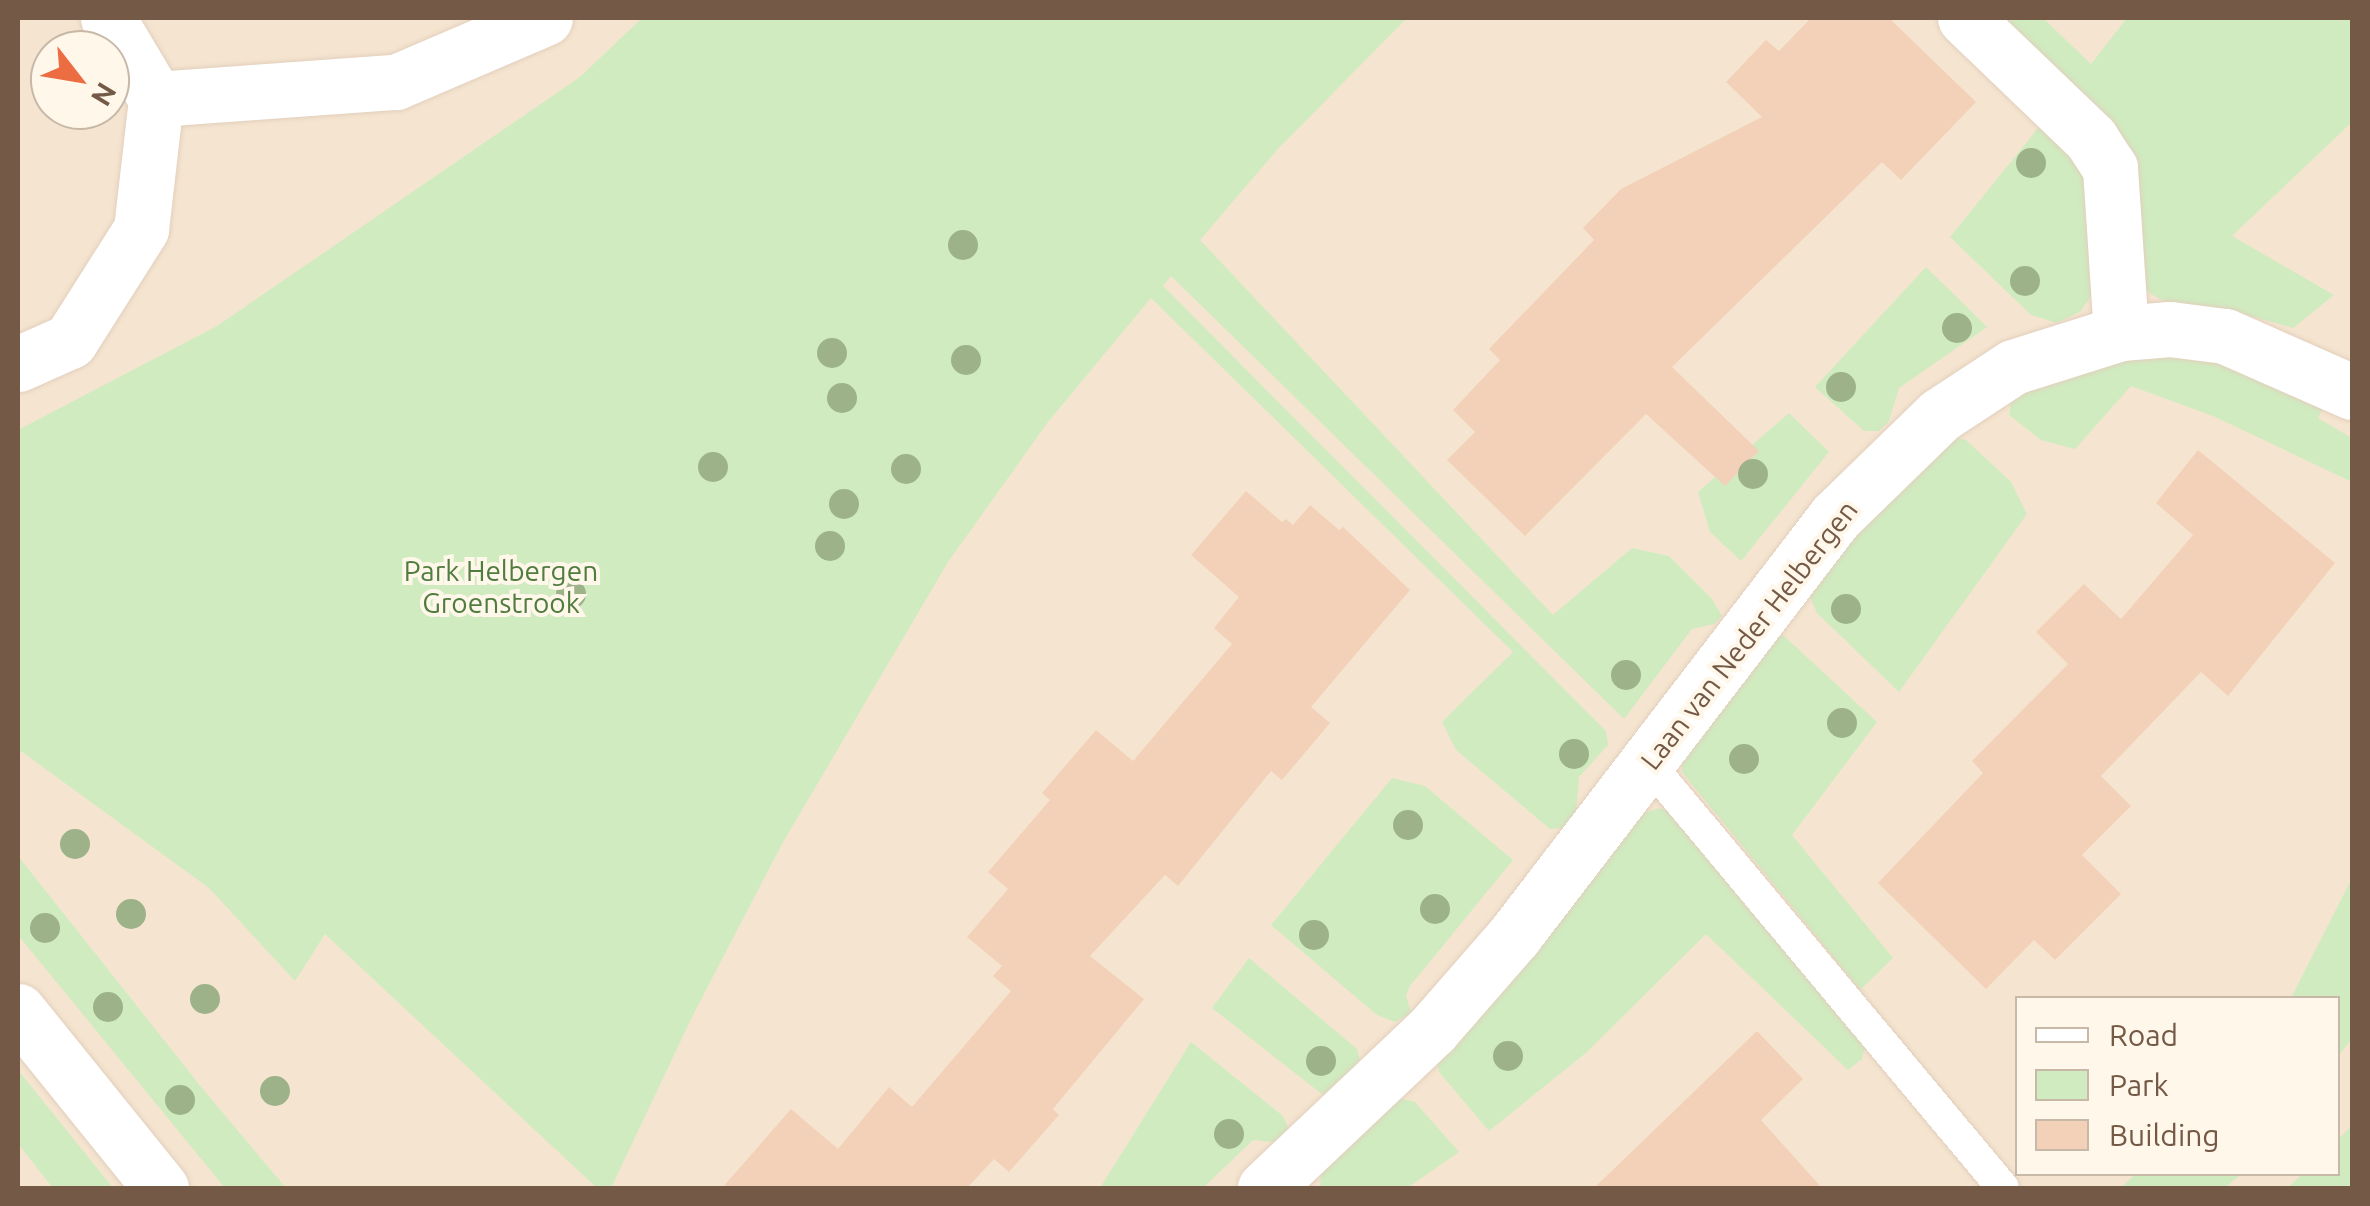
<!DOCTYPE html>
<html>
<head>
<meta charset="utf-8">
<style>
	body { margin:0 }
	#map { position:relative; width:2370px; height:1206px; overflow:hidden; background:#fdf3e2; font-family:Ubuntu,sans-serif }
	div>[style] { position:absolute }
	.residential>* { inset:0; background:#f5e5d0 }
	.green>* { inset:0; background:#d0ebc0 }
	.building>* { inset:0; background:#f3d1b8 }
	.roads { filter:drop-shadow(0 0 2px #e2cfbd) drop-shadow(0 0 2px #e2cfbd) }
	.lane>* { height:32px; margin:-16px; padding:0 16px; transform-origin:16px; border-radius:16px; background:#fff }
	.street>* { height:55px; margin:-27.5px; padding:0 27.5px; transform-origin:27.5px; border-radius:27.5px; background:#fff }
	.secondary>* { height:55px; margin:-27.5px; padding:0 27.5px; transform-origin:27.5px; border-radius:27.5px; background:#fff }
	.trees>* { width:30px; height:30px; margin:-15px; border-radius:50%; background:#9db288 }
	span { translate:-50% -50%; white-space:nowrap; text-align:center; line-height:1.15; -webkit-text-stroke:8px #fff7e9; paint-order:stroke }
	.park-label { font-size:28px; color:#4f7c3f }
	.street-label { font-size:28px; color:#755947 }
	.frame { position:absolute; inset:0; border:20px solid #755947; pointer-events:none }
	.legend { position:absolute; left:2015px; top:996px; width:325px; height:180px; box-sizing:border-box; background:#fff7e9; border:2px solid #c8b8a8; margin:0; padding:12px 18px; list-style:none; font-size:30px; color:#755947 }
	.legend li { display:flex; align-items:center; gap:20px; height:50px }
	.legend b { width:50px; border:2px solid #c8b8a8 }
	.north { position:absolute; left:30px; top:30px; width:100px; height:100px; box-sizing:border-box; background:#fff7e9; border:2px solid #c8b8a8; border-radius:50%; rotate:121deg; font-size:28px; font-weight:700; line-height:40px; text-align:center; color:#755947 }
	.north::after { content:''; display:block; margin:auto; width:35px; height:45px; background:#ec6d42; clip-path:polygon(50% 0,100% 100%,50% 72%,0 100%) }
</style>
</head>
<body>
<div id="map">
	<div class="residential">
		<div style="clip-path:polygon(evenodd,18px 18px,2352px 18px,2352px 1188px,18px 1188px,18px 18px,50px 50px,110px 50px,110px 110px,50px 110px,50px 50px,18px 18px,2018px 998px,2338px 998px,2338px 1174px,2018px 1174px,2018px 998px)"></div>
	</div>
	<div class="green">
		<div style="clip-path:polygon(642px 18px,1407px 18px,1276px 151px,1200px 240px,1553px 615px,1632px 548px,1669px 556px,1712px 599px,1722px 616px,1714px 624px,1692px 629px,1624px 719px,1171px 276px,1163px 286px,1606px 731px,1608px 745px,1579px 777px,1576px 813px,1564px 828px,1550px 829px,1456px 750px,1442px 722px,1513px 652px,1151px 298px,1048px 422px,948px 562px,782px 844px,693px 1015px,611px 1188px,597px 1188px,325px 934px,295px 981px,209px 888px,18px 749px,18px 430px,217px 326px,580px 77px)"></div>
		<div style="clip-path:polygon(1991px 18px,2043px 18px,2091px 64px,2127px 18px,2352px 18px,2352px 122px,2232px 236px,2334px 295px,2293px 328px,2225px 309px,2166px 302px,2151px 294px,2141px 285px,2130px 247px)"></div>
		<div style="clip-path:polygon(2043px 122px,2092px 172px,2099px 284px,2081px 311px,2057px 323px,2031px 315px,1950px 237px)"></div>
		<div style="clip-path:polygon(1926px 267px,1987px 327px,1899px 388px,1889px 421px,1879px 431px,1864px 431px,1815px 387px)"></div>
		<div style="clip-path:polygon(2169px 354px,2209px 357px,2327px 400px,2318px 418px,2352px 438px,2352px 482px,2213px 416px,2131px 386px,2075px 449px,2041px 440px,2009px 415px,2013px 395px,2069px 369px)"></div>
		<div style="clip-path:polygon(1789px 413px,1829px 452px,1741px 561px,1710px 532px,1698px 492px)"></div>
		<div style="clip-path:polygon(1957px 438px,1966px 440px,2011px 482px,2027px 514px,1899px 692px,1817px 613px,1808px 592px,1811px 582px,1944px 442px)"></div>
		<div style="clip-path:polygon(1783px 635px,1877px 722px,1792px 835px,1893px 958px,1860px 990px,1682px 772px,1682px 761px,1775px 637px)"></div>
		<div style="clip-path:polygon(1392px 778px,1425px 786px,1513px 860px,1410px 986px,1406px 995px,1411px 1013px,1395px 1022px,1377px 1015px,1271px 925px)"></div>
		<div style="clip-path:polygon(1660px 808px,1670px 812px,1866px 1044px,1862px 1059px,1848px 1070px,1706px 934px,1587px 1052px,1489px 1131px,1439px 1072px,1437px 1062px,1640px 814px)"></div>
		<div style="clip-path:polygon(18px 856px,202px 1088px,286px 1188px,225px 1188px,18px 935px)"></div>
		<div style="clip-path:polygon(2352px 878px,2352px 1038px,2338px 1057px,2338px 998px,2291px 998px)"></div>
		<div style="clip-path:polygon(1249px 958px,1357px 1049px,1360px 1061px,1323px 1095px,1212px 1008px)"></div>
		<div style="clip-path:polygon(1191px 1042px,1283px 1116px,1291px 1134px,1280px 1143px,1253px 1140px,1203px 1188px,1100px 1188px)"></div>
		<div style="clip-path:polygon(18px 1070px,113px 1188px,53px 1188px,18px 1144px)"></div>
		<div style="clip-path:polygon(1400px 1098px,1415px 1102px,1459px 1152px,1407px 1188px,1320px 1188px,1321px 1170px)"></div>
		<div style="clip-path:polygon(2352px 1126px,2352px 1188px,2287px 1188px,2303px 1174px,2338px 1174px,2338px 1139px)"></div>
		<div style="clip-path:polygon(2135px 1174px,2241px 1174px,2225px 1188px,2121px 1188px)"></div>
	</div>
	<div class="building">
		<div style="clip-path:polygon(1811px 18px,1889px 18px,1976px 102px,1901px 180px,1882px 162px,1672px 367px,1759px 451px,1725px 486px,1646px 414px,1525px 536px,1447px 460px,1475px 432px,1453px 410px,1500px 360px,1489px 349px,1594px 240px,1583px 228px,1621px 189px,1762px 117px,1726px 82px,1766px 40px,1779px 51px)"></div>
		<div style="clip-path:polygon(2198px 450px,2335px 563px,2228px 696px,2201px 672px,2101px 776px,2131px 806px,2082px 855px,2121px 894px,2055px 960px,2034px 940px,1986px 989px,1878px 883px,1983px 773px,1972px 761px,2068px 664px,2036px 632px,2084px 584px,2121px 619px,2193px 535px,2156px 503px)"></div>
		<div style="clip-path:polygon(1246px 491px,1282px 522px,1286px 519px,1293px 525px,1310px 505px,1339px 530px,1343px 527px,1410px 590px,1311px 707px,1330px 723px,1282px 780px,1271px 771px,1178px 886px,1165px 875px,1090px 956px,1144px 999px,1053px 1109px,1059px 1115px,1009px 1172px,994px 1159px,967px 1188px,722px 1188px,791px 1109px,838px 1149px,889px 1087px,912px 1107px,1011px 991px,993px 976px,1002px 966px,967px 937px,1008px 889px,988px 872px,1050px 800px,1042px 793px,1096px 730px,1133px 761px,1232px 644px,1214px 628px,1239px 597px,1191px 555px)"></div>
		<div style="clip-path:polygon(1757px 1031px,1803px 1079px,1761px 1120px,1822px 1188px,1594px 1188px)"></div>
	</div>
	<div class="roads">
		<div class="lane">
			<div style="left:1649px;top:764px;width:552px;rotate:50.14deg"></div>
		</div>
		<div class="street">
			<div style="left:1965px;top:18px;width:175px;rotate:43.8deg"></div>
			<div style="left:2091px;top:139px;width:35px;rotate:57deg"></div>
			<div style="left:2110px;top:168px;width:165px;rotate:86.2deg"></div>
			<div style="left:156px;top:99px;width:241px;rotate:-4.1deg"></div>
			<div style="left:396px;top:82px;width:162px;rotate:-23.2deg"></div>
			<div style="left:18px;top:364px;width:57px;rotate:-23.9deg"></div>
			<div style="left:70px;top:341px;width:133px;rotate:-57.6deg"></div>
			<div style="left:141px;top:229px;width:131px;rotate:-83.4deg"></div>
			<div style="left:156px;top:99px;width:94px;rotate:-120.7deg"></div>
			<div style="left:1265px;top:1188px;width:230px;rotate:-43.4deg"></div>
			<div style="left:1432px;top:1030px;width:125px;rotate:-48.9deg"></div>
			<div style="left:1514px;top:936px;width:528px;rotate:-52.54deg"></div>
			<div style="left:1835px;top:517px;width:146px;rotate:-44.2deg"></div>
			<div style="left:1940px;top:415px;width:87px;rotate:-33.3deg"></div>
			<div style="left:2013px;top:367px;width:113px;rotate:-17.5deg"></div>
			<div style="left:2121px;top:333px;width:49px;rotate:-4.7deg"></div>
			<div style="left:2170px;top:329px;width:55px;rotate:7.3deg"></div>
			<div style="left:2225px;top:336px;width:139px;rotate:23.8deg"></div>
		</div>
		<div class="secondary">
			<div style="left:18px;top:1011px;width:228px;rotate:51.1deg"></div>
		</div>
	</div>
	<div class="trees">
		<div style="left:2031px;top:163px"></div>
		<div style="left:963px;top:245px"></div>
		<div style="left:2025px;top:281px"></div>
		<div style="left:1957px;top:328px"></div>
		<div style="left:832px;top:353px"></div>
		<div style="left:966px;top:360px"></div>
		<div style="left:1841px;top:387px"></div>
		<div style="left:842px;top:398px"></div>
		<div style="left:713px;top:467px"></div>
		<div style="left:906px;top:469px"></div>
		<div style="left:1753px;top:474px"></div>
		<div style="left:844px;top:504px"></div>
		<div style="left:830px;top:546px"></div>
		<div style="left:571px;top:594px"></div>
		<div style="left:1846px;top:609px"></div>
		<div style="left:1626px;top:675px"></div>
		<div style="left:1842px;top:723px"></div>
		<div style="left:1574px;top:754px"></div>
		<div style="left:1744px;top:759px"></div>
		<div style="left:1408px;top:825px"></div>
		<div style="left:75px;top:844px"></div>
		<div style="left:1435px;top:909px"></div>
		<div style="left:131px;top:914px"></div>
		<div style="left:45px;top:928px"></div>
		<div style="left:1314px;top:935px"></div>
		<div style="left:205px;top:999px"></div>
		<div style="left:108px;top:1007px"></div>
		<div style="left:1508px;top:1056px"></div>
		<div style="left:1321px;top:1061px"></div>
		<div style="left:275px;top:1091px"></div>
		<div style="left:180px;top:1100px"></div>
		<div style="left:1229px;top:1134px"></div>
	</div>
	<div class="park-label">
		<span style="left:501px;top:587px">Park Helbergen<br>Groenstrook</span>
	</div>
	<div class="street-label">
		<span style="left:1749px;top:635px;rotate:-52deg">Laan van Neder Helbergen</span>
	</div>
	<div class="frame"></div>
	<ul class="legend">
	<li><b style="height:12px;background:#fff"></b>Road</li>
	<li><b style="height:28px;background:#d0ebc0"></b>Park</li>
	<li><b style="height:28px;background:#f3d1b8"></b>Building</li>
	</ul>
	<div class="north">N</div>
</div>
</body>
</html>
